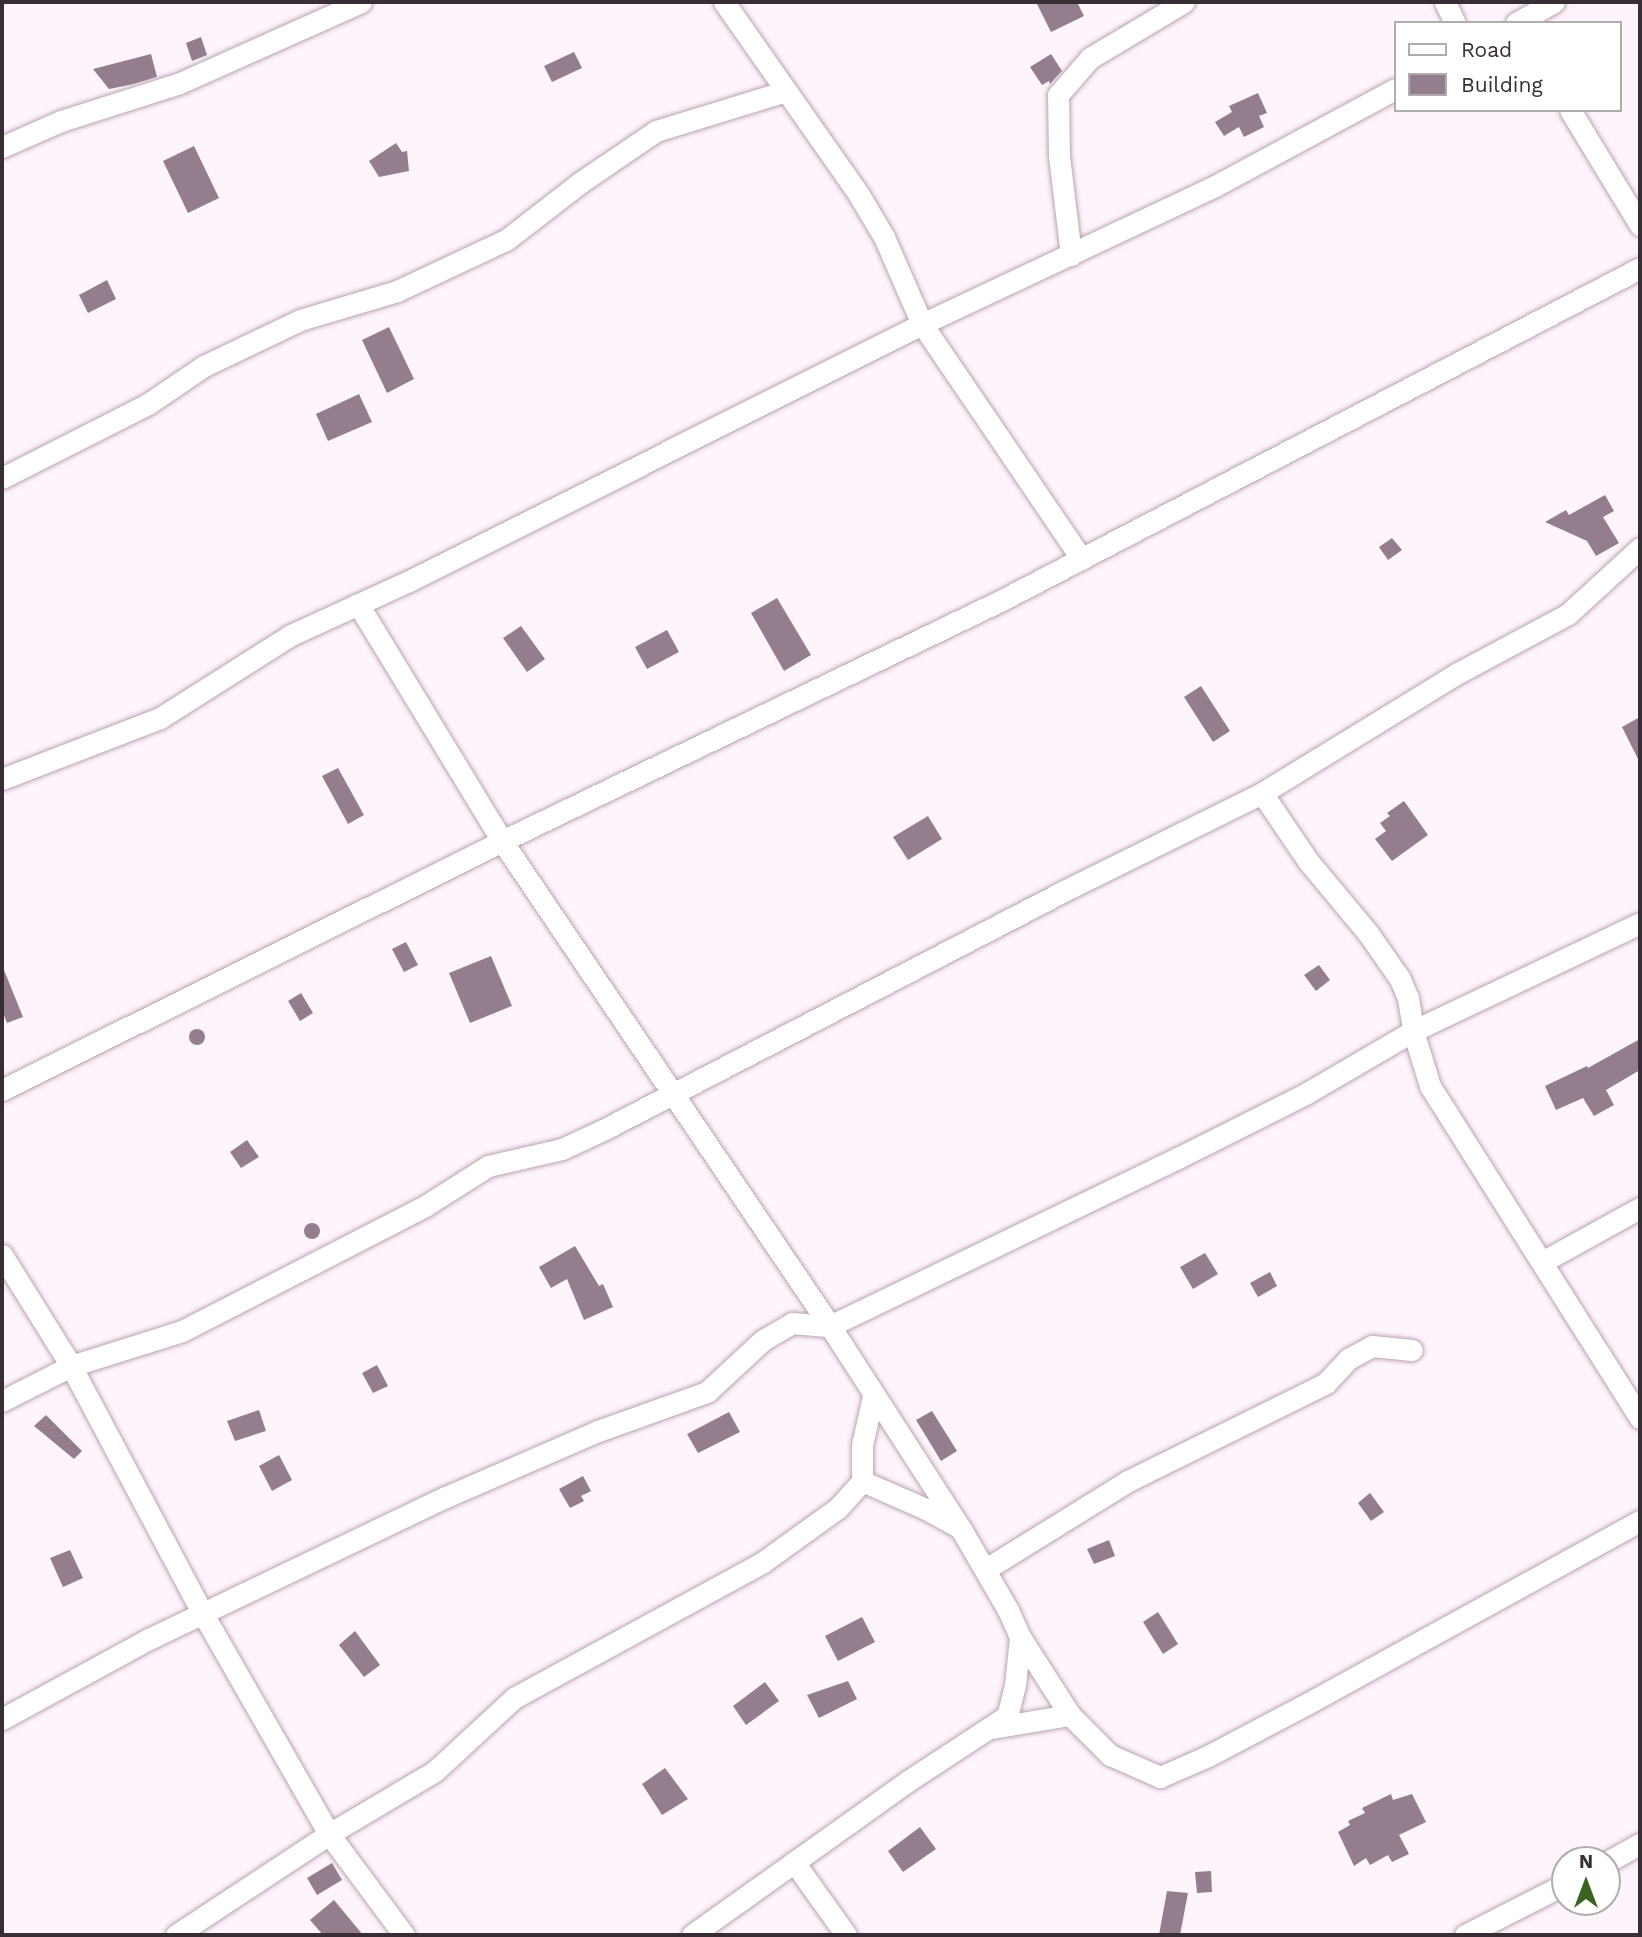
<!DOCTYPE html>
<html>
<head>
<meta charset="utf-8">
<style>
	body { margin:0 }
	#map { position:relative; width:1642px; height:1937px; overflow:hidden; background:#fef4fb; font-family:"Work Sans",sans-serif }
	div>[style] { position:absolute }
	.building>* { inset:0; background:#947e8e }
	.round { border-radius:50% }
	.roads { filter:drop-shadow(0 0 2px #baa3b3) drop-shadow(0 0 2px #baa3b3) }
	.street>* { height:21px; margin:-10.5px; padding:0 10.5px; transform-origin:10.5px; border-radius:10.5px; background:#fff }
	span { translate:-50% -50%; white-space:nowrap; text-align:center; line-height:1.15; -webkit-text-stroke:5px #fff; paint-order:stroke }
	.frame { position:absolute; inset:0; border:4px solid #382e35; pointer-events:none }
	.legend { position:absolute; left:1394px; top:21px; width:228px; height:91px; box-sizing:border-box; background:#fff; border:2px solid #afabae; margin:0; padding:9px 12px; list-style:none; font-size:21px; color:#382e35 }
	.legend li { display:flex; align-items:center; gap:14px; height:35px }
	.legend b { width:35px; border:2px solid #afabae }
	.north { position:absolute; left:1551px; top:1846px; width:70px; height:70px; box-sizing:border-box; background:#fff; border:2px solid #afabae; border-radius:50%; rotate:0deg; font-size:19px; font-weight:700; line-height:28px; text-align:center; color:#382e35 }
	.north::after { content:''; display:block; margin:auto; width:24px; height:32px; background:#39631f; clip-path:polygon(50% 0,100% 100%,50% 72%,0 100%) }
</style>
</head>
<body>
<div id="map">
	<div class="building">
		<div style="clip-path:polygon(1036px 2px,1077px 2px,1084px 16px,1051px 32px)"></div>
		<div style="clip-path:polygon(201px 37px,207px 55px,192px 61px,186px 43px)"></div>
		<div style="clip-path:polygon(574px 52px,582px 68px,552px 82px,544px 66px)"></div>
		<div style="clip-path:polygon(151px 54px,157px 77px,134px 84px,109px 89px,93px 69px)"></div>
		<div style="clip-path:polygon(1051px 54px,1062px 71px,1050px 84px,1049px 81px,1042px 85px,1030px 67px)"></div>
		<div style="clip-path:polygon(1258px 93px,1267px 113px,1259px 116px,1264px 127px,1244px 137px,1239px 127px,1224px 136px,1215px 122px,1232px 112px,1229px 106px)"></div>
		<div style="clip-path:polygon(396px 143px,402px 152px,407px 151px,409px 171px,379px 177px,369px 161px)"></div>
		<div style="clip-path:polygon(194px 146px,219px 198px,188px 213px,163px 161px)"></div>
		<div style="clip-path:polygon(107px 280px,116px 299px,88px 313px,79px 295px)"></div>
		<div style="clip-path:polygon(389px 327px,414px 379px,387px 393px,362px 340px)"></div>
		<div style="clip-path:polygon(359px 394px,372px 422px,328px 441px,316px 414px)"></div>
		<div style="clip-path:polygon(1605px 495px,1614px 511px,1603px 517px,1619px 543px,1596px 556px,1587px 541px,1545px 522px,1566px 510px,1569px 515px)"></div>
		<div style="clip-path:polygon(1392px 538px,1402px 550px,1388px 560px,1379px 547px)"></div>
		<div style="clip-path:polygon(777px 598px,811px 655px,784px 671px,751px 613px)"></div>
		<div style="clip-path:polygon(521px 626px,545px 659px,527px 672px,503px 638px)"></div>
		<div style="clip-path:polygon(667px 630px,679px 652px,647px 669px,635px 647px)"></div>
		<div style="clip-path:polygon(1201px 686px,1230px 731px,1213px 742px,1184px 697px)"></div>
		<div style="clip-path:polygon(1640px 717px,1640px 763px,1622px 727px)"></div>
		<div style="clip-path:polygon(338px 768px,364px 815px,348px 824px,322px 776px)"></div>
		<div style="clip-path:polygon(1404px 801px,1428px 835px,1392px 861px,1375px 839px,1386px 831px,1380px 823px,1390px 816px,1387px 813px)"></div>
		<div style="clip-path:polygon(928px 816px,942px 839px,908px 860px,893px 837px)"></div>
		<div style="clip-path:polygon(406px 942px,418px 965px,404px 972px,392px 949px)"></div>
		<div style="clip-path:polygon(491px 956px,512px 1006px,470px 1023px,449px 973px)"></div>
		<div style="clip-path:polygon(2px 965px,23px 1017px,7px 1023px,2px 1010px)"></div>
		<div style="clip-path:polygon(1319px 965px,1330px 980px,1316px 991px,1304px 975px)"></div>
		<div style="clip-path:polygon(301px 993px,313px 1013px,300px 1021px,288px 1001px)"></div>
		<div class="round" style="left:189px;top:1029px;width:16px;height:16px"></div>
		<div style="clip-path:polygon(1640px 1039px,1640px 1070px,1606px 1090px,1614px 1105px,1594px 1116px,1583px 1098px,1556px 1110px,1545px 1086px,1587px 1066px,1588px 1068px)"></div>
		<div style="clip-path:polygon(247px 1140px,259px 1157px,241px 1168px,230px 1152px)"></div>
		<div class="round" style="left:304px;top:1223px;width:16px;height:16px"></div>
		<div style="clip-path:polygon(575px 1246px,599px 1286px,603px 1284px,613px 1307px,584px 1320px,567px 1279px,551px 1288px,539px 1267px)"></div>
		<div style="clip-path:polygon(1205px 1253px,1218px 1274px,1193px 1289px,1180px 1267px)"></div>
		<div style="clip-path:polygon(1270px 1272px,1277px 1286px,1258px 1297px,1250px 1283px)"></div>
		<div style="clip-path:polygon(377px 1365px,388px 1386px,373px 1393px,362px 1373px)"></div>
		<div style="clip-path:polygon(259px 1410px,266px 1431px,235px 1441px,227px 1421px)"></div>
		<div style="clip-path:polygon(932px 1411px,957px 1451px,941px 1461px,916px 1420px)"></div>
		<div style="clip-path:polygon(729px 1412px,740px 1432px,698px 1453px,687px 1434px)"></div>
		<div style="clip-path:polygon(46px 1415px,82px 1451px,74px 1459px,34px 1426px)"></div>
		<div style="clip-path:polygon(279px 1455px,292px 1480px,272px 1491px,259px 1466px)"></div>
		<div style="clip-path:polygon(583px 1476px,591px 1491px,581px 1496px,584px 1501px,570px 1508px,559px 1489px)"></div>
		<div style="clip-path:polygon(1370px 1493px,1384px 1512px,1371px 1521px,1358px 1503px)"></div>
		<div style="clip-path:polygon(1109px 1540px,1115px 1556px,1094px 1564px,1087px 1549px)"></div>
		<div style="clip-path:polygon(70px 1550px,83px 1578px,63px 1587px,50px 1558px)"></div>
		<div style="clip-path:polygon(1158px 1612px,1178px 1644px,1163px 1654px,1143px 1622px)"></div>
		<div style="clip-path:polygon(862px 1617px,875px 1642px,838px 1661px,825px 1636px)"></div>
		<div style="clip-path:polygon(355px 1631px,380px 1665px,364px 1677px,339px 1645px)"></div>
		<div style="clip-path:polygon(848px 1681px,857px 1699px,819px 1718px,807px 1695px)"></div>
		<div style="clip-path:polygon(765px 1682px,779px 1701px,746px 1725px,733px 1706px)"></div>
		<div style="clip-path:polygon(665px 1768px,688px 1799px,662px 1815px,642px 1784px)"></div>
		<div style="clip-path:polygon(1391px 1794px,1393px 1800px,1412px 1794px,1426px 1822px,1399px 1835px,1409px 1854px,1392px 1862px,1388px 1855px,1370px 1865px,1366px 1858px,1354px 1866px,1338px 1832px,1350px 1825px,1348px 1821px,1365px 1813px,1362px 1808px)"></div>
		<div style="clip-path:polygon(920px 1827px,936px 1849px,903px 1872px,888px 1851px)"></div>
		<div style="clip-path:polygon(332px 1863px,342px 1880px,317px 1895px,307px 1878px)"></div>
		<div style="clip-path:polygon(1211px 1871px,1212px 1892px,1197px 1893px,1195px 1872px)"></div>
		<div style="clip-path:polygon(1167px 1891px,1188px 1893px,1180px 1935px,1159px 1935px)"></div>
		<div style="clip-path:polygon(334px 1900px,363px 1935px,323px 1935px,310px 1920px)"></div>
	</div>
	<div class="roads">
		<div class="street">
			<div style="left:724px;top:2px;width:236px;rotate:55deg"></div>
			<div style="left:859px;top:195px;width:49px;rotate:59.2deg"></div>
			<div style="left:884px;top:237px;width:95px;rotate:66.4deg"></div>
			<div style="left:922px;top:324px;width:284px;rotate:55.8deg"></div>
			<div style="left:1445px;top:2px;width:23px;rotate:65deg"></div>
			<div style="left:1516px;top:23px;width:43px;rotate:-28.9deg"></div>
			<div style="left:1570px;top:110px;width:135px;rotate:58.7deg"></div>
			<div style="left:2px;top:147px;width:64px;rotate:-23.8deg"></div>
			<div style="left:61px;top:121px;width:125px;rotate:-17.7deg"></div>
			<div style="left:180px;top:83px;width:198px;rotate:-24.1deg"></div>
			<div style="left:1071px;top:255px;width:100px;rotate:-96.9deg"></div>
			<div style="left:1059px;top:156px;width:61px;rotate:-90.9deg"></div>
			<div style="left:1058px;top:95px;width:49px;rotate:-49.1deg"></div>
			<div style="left:1090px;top:58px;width:109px;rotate:-30.8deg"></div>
			<div style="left:2px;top:478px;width:164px;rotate:-26.9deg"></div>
			<div style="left:148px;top:404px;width:68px;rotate:-34.2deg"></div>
			<div style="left:204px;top:366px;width:106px;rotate:-25.6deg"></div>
			<div style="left:300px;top:320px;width:101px;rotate:-16.6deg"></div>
			<div style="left:397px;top:291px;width:120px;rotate:-25.1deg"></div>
			<div style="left:506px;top:240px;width:95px;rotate:-37.7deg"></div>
			<div style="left:581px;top:182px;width:91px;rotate:-34.2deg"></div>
			<div style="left:656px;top:131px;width:136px;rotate:-17.1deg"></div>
			<div style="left:358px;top:604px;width:277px;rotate:58.7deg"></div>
			<div style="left:502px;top:841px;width:585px;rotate:55.93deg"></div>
			<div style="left:830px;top:1326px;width:242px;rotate:57.2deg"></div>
			<div style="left:961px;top:1529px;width:94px;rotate:59.9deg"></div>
			<div style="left:1008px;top:1610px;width:30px;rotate:66deg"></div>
			<div style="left:1020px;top:1637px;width:48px;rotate:95.9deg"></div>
			<div style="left:1015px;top:1685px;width:32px;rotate:104deg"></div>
			<div style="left:1007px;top:1716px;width:118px;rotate:146.7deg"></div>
			<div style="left:908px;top:1781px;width:265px;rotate:144.5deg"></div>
			<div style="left:2px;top:779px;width:169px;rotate:-21.1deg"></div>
			<div style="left:160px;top:718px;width:155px;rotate:-32.4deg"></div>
			<div style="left:291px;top:635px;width:130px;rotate:-24.6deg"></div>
			<div style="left:409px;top:581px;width:574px;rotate:-26.61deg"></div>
			<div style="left:922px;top:324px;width:324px;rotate:-25.2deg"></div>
			<div style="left:1215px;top:186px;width:204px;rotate:-28.3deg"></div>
			<div style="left:1262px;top:793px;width:82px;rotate:55.9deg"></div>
			<div style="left:1308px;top:861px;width:94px;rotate:50.2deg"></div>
			<div style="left:1368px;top:933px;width:56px;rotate:55.2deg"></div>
			<div style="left:1400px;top:979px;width:21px;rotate:67deg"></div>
			<div style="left:1408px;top:998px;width:33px;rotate:81deg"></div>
			<div style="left:1413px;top:1031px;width:58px;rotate:72.8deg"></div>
			<div style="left:1430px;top:1086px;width:393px;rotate:57.7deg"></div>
			<div style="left:2px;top:1090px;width:559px;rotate:-26.47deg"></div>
			<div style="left:502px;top:841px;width:555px;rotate:-25.73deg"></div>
			<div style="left:1002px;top:600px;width:719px;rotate:-27.49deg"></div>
			<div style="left:2px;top:1255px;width:131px;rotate:58.1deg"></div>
			<div style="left:71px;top:1366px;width:281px;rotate:62deg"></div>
			<div style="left:203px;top:1614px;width:254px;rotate:60.2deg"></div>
			<div style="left:329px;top:1834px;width:126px;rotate:53.4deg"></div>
			<div style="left:1542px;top:1262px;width:112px;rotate:-28.9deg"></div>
			<div style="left:2px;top:1401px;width:77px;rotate:-26.9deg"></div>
			<div style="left:71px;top:1366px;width:116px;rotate:-17.5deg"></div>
			<div style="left:182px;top:1331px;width:273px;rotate:-27.2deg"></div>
			<div style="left:425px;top:1206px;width:75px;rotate:-32.4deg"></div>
			<div style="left:488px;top:1166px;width:76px;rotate:-12.9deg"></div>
			<div style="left:562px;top:1149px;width:45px;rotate:-24.9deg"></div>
			<div style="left:603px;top:1130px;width:519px;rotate:-27.4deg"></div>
			<div style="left:1064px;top:891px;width:221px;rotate:-26.3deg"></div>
			<div style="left:1262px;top:793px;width:230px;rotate:-31.5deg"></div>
			<div style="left:1458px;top:673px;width:125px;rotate:-28.2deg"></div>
			<div style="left:1568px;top:614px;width:98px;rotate:-42.5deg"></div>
			<div style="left:862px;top:1481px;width:70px;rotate:23.6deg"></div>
			<div style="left:926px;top:1509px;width:37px;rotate:29deg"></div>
			<div style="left:986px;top:1569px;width:167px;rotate:-31.8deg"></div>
			<div style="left:1128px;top:1481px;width:221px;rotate:-26.3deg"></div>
			<div style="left:1326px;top:1383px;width:33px;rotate:-47deg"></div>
			<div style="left:1348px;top:1359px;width:27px;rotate:-28deg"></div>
			<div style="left:1372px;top:1346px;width:40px;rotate:5.7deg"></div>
			<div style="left:1020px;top:1637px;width:93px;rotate:57.3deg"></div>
			<div style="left:1070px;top:1715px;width:57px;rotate:45deg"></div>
			<div style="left:1110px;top:1755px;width:55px;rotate:23.7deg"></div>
			<div style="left:1160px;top:1777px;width:52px;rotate:-23.6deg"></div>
			<div style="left:1208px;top:1756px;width:120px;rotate:-27.8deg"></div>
			<div style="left:1314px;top:1700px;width:372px;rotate:-28.8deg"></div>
			<div style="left:2px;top:1719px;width:167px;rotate:-28.6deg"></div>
			<div style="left:149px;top:1639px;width:329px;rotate:-25.6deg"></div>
			<div style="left:446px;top:1497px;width:166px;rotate:-23.5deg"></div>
			<div style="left:598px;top:1431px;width:116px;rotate:-19.7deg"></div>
			<div style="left:707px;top:1392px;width:76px;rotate:-42.9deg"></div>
			<div style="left:763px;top:1340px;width:34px;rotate:-30deg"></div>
			<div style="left:792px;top:1323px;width:38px;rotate:5deg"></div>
			<div style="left:830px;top:1326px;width:386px;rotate:-25.8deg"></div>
			<div style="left:1178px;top:1158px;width:144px;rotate:-26.7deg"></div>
			<div style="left:1307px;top:1093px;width:123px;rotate:-30.3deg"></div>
			<div style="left:1413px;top:1031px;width:251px;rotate:-25.4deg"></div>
			<div style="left:992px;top:1728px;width:79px;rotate:-9.5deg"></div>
			<div style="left:794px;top:1862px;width:90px;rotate:54.5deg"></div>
			<div style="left:1607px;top:1862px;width:38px;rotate:-29deg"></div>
			<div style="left:176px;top:1935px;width:183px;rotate:-33.4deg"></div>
			<div style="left:329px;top:1834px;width:123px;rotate:-30.7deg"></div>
			<div style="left:435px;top:1771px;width:108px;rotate:-42.7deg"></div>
			<div style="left:514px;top:1698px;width:284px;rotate:-28.6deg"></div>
			<div style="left:763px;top:1562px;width:92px;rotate:-35.8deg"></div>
			<div style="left:838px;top:1508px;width:36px;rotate:-48deg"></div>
			<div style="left:862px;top:1481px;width:36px;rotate:-90deg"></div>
			<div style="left:862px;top:1445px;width:50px;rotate:-77.3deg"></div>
			<div style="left:1465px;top:1935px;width:112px;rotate:-27deg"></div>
		</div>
	</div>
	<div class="frame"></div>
	<ul class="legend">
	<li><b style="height:9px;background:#fff"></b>Road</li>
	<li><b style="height:19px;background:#947e8e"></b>Building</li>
	</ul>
	<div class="north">N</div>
</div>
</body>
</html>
